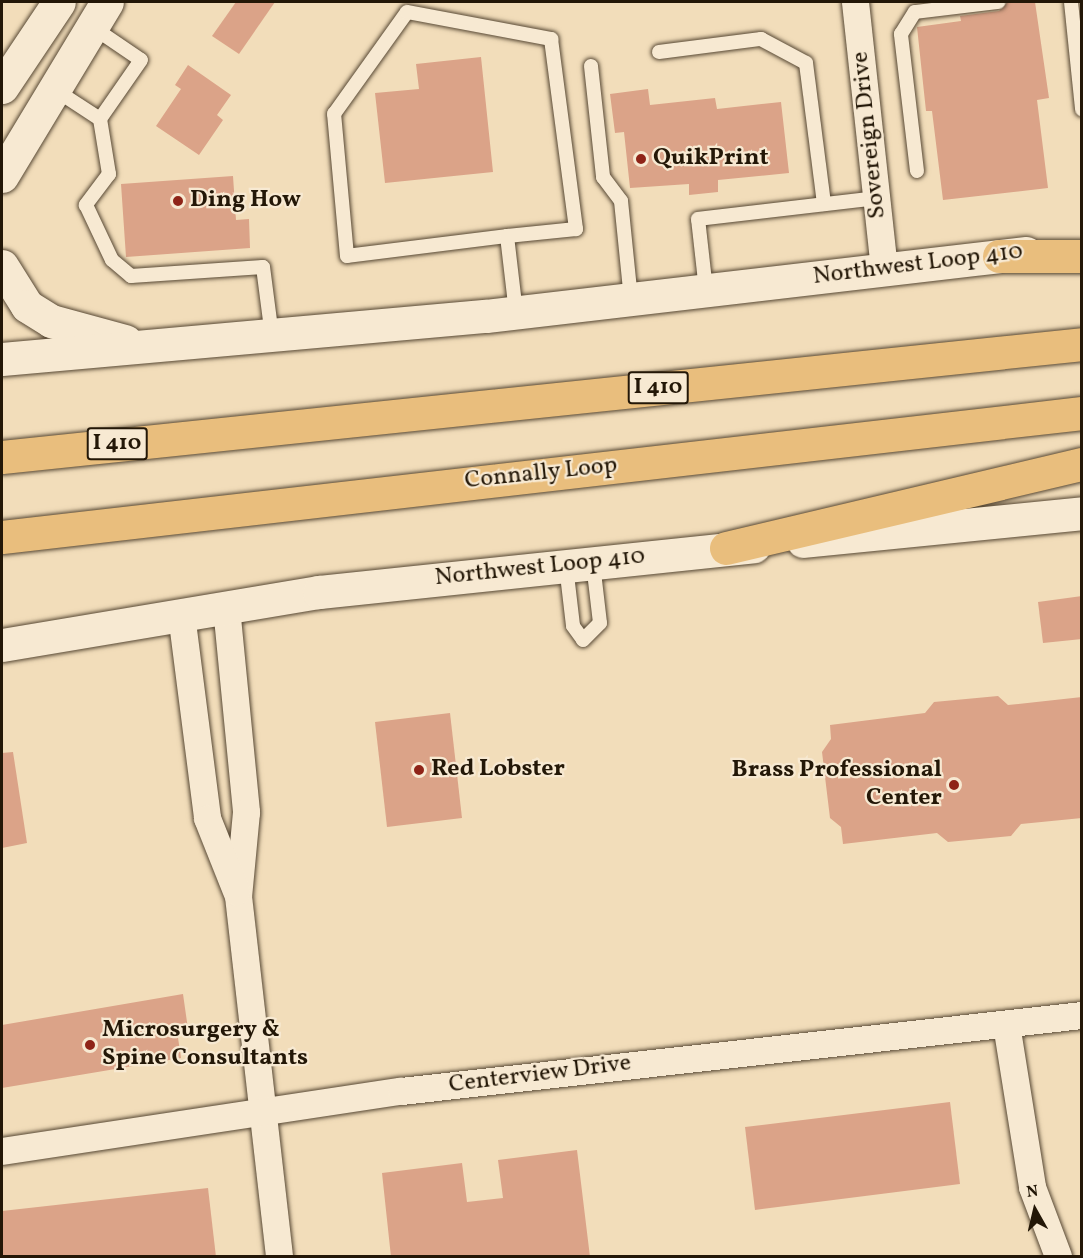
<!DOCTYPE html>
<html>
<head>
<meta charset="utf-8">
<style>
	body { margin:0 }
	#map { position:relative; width:1083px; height:1258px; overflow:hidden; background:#f2ddba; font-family:Vollkorn,serif }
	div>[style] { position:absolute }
	.building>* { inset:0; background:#dba388 }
	.roads { filter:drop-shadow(0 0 2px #574834) drop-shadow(0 0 2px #574834) }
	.service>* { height:14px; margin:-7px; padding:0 7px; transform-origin:7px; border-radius:7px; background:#f7e9d2 }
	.minor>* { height:27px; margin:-13.5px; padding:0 13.5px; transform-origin:13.5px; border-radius:13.5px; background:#f7e9d2 }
	.secondary>* { height:33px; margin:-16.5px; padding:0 16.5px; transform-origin:16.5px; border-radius:16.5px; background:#f7e9d2 }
	.motorway>* { height:33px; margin:-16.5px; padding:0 16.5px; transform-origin:16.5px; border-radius:16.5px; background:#e9be7d }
	.dots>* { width:16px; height:16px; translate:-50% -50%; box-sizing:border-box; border:3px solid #f7e9d2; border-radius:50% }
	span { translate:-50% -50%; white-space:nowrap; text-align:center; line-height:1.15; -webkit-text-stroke:4.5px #f7e9d2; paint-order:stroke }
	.shield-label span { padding:2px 4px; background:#f7e9d2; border:2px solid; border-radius:4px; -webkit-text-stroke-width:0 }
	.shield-label { font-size:22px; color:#231707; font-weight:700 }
	.street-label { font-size:24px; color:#231707 }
	.poi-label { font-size:24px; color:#231707; font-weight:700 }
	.left { translate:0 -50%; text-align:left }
	.right { translate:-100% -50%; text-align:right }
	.frame { position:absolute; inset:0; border:3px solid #231707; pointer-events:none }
	.north { position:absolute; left:1005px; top:1180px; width:60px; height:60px; -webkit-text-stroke:4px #f7e9d2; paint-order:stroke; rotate:352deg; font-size:16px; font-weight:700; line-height:24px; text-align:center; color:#231707 }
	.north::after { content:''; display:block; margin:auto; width:21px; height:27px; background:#231707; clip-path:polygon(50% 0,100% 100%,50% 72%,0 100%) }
</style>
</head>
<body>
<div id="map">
	<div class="building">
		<div style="clip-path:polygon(236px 2px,275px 2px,239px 54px,212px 36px)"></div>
		<div style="clip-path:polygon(1035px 2px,1049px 98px,1037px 100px,1048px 188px,943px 200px,932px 111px,926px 111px,917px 27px,961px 21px,960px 16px,999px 11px,1007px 3px)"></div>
		<div style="clip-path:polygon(481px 57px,493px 172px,385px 183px,375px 93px,419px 89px,416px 64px)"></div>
		<div style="clip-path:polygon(188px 65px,231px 95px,217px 115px,223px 120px,199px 155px,156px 126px,181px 89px,175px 85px)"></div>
		<div style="clip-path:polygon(648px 89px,650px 105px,715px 98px,717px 109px,781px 102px,789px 173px,718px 180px,718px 192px,689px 195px,689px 184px,630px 188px,624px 132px,615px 133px,610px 94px)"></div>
		<div style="clip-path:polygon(233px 176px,236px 220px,249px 219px,250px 248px,126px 257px,121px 184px)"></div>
		<div style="clip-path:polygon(1082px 596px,1082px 639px,1043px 643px,1038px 602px)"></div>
		<div style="clip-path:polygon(998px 696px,1008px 705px,1082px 697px,1082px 818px,1021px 824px,1011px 836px,948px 842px,937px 833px,843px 844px,841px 827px,830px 818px,822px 752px,831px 739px,830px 725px,925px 713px,934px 702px)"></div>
		<div style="clip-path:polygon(450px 713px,462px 818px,387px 827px,375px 722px)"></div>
		<div style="clip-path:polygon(13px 752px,27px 843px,2px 848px,2px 753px)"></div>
		<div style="clip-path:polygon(183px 994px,188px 1029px,177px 1031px,181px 1058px,2px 1088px,2px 1025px)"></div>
		<div style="clip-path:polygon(950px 1102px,960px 1184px,755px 1210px,745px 1127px)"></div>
		<div style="clip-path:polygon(577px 1150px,590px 1257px,391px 1257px,382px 1173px,462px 1163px,467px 1202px,503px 1198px,498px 1160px)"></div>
		<div style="clip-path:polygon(208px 1188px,216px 1257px,2px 1257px,2px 1211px)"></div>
	</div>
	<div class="roads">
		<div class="service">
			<div style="left:1071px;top:2px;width:108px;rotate:84.1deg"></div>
			<div style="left:91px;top:26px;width:60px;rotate:34.2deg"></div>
			<div style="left:141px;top:60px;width:72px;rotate:124.8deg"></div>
			<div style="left:100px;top:119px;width:56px;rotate:80.7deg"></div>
			<div style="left:109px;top:174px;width:39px;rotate:127deg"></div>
			<div style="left:86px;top:205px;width:61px;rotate:64.7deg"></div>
			<div style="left:112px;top:260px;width:25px;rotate:40deg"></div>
			<div style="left:131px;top:276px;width:132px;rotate:-3.9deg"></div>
			<div style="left:263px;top:267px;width:70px;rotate:82.6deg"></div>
			<div style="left:659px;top:52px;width:103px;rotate:-7.3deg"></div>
			<div style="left:761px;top:39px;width:51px;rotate:28.1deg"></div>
			<div style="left:806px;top:63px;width:142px;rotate:82.7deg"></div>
			<div style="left:591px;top:66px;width:112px;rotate:83.8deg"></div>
			<div style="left:603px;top:177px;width:30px;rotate:53deg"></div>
			<div style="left:621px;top:201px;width:99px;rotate:84.2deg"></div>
			<div style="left:54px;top:89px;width:55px;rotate:33.1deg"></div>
			<div style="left:917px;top:171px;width:138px;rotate:-96.7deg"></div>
			<div style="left:901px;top:34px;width:26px;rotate:-58deg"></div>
			<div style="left:915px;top:12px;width:84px;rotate:-6.9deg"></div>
			<div style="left:507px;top:236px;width:161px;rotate:172.9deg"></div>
			<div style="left:347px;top:256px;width:143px;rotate:-95.2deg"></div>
			<div style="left:334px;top:114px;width:125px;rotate:-54.4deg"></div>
			<div style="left:407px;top:12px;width:147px;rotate:10.6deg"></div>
			<div style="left:551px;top:39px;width:192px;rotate:82.5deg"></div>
			<div style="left:576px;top:229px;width:69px;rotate:174.2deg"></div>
			<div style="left:507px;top:236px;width:78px;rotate:83.3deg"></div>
			<div style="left:706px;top:290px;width:71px;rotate:-96.4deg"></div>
			<div style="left:698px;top:219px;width:180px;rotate:-6.7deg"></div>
			<div style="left:566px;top:566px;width:60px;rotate:83.3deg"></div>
			<div style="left:573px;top:626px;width:17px;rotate:54deg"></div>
			<div style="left:583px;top:640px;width:24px;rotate:-45deg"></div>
			<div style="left:600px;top:623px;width:60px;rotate:-96.7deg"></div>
		</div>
		<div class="minor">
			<div style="left:855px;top:2px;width:269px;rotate:83.8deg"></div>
			<div style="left:226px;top:607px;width:206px;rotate:84.4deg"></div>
			<div style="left:246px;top:812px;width:84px;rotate:95.4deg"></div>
			<div style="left:238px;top:896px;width:362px;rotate:83.5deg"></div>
			<div style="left:181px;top:614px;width:206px;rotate:82.7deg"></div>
			<div style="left:207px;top:818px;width:79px;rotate:68.3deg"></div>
			<div style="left:1006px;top:1024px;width:165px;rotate:80.9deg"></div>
			<div style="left:1032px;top:1187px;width:74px;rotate:69.4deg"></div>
			<div style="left:2px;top:1151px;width:403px;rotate:-8.6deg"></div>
			<div style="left:401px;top:1091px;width:685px;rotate:-6.37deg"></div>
		</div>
		<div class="secondary">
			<div style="left:2px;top:87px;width:102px;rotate:-56.2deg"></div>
			<div style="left:2px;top:176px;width:203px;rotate:-58.9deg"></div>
			<div style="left:2px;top:266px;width:47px;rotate:58deg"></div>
			<div style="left:27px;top:306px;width:28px;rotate:32deg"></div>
			<div style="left:51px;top:321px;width:77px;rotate:15.1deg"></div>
			<div style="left:2px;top:359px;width:486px;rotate:-5.1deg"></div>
			<div style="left:486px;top:316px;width:544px;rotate:-6.65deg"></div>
			<div style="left:803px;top:541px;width:280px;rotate:-5.7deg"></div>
			<div style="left:2px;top:645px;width:321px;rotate:-9.5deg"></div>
			<div style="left:319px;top:592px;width:437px;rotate:-6deg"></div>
		</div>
		<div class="motorway">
			<div style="left:999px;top:256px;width:83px"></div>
			<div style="left:2px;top:457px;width:1086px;rotate:-5.97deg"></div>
			<div style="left:2px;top:537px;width:1087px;rotate:-6.55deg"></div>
			<div style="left:726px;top:548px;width:366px;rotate:-13.3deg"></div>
		</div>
	</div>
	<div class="dots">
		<div style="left:641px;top:159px;background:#8f2418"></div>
		<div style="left:178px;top:201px;background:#8f2418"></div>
		<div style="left:419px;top:770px;background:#8f2418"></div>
		<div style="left:954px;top:785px;background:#8f2418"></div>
		<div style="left:90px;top:1045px;background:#8f2418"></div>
	</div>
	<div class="shield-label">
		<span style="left:658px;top:388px">I 410</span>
		<span style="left:117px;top:444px">I 410</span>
	</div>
	<div class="street-label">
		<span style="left:870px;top:135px;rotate:-96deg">Sovereign Drive</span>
		<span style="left:918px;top:265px;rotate:-7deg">Northwest Loop 410</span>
		<span style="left:541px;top:474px;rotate:-6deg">Connally Loop</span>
		<span style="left:540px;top:568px;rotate:-6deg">Northwest Loop 410</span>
		<span style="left:540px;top:1075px;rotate:-7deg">Centerview Drive</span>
	</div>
	<div class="poi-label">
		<span class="left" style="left:653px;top:159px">QuikPrint</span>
		<span class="left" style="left:190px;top:201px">Ding How</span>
		<span class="left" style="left:431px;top:770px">Red Lobster</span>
		<span class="right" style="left:942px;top:785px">Brass Professional<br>Center</span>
		<span class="left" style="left:102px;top:1045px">Microsurgery &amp;<br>Spine Consultants</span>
	</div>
	<div class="frame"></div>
	<div class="north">N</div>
</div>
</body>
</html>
